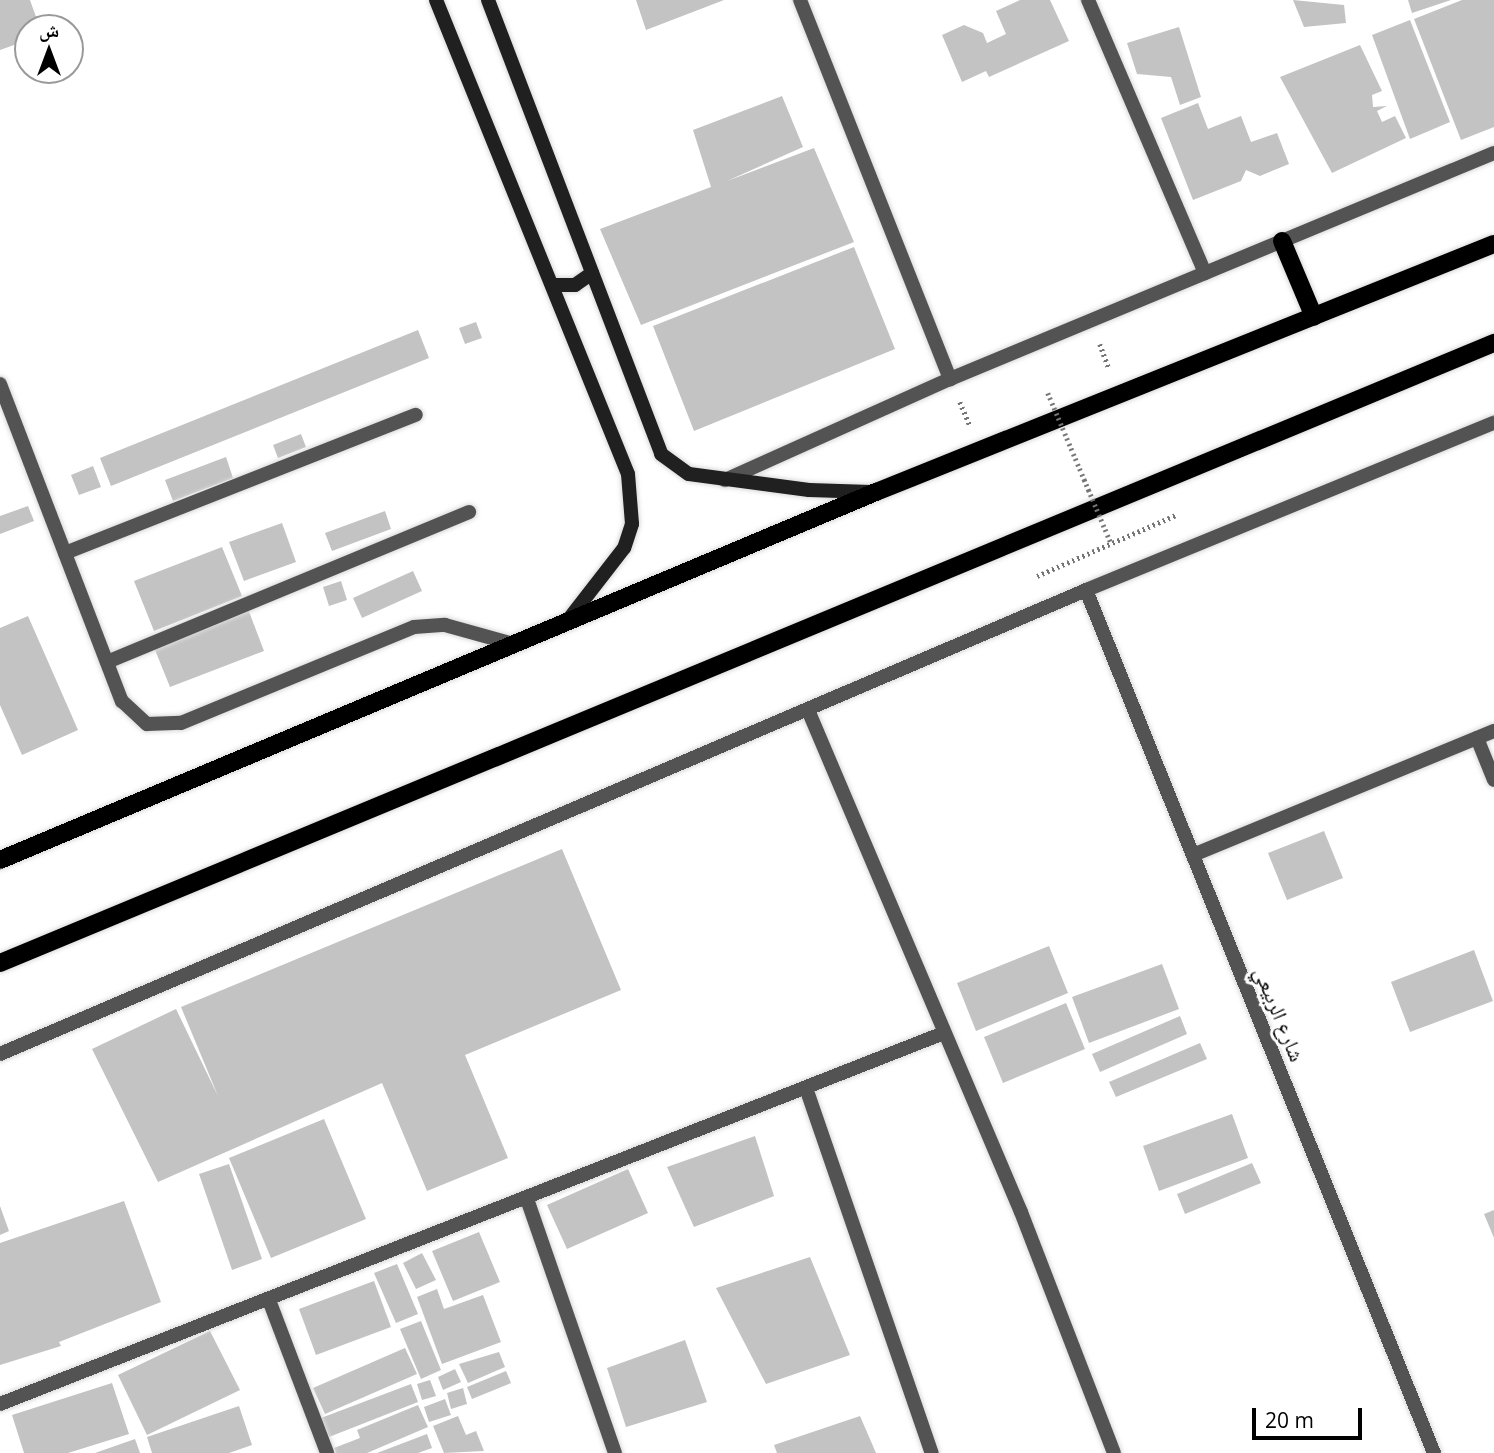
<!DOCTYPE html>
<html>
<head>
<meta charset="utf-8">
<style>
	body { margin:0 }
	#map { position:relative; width:1494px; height:1453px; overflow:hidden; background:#fff; font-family:"Open Sans","Noto Naskh Arabic",sans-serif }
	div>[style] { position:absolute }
	.building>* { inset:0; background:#c3c3c3 }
	.path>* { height:4.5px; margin-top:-2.25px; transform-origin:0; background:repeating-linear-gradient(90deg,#757575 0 2px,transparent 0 5.5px) }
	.roads { filter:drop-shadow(0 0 2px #dbdbdb) drop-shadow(0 0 2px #dbdbdb) }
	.lane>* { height:14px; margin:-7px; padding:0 7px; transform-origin:7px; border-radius:7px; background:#535353 }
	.street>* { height:14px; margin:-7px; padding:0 7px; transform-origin:7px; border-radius:7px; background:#535353 }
	.secondary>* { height:14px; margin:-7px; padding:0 7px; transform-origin:7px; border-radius:7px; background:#202020 }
	.primary>* { height:18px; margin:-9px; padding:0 9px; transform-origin:9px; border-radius:9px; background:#000 }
	.path-bridge>* { height:4.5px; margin-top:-2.25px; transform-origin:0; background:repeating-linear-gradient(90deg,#757575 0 2px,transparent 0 5.5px) }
	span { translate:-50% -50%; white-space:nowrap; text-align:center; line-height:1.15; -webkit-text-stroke:6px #fff; paint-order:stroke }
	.street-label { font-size:21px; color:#000 }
	.north { position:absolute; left:14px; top:14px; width:70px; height:70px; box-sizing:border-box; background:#fff; border:2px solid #999; border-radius:50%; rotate:0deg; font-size:19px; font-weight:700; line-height:28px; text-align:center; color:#000 }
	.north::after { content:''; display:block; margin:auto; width:24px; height:32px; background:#000; clip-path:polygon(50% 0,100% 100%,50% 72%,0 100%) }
	.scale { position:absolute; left:1252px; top:1408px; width:110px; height:32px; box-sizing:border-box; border:4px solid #000; border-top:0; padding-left:9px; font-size:21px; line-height:24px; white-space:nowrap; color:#000; -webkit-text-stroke:5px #fff; paint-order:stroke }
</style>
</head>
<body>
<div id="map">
	<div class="building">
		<div style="clip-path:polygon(0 0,30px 0,40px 28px,28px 28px,28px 40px,0 50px)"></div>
		<div style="clip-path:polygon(636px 0,724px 0,646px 30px)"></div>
		<div style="clip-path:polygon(1020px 0,1050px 0,1069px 41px,989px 77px,986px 71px,962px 82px,942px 35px,964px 25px,983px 33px,987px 43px,1006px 34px,996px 11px)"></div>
		<div style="clip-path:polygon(1293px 0,1344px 5px,1346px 23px,1304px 27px)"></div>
		<div style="clip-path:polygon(1408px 0,1451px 0,1412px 13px)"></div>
		<div style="clip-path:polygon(1462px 0,1494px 0,1494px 127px,1461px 140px,1414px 19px)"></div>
		<div style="clip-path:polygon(1410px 20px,1450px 122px,1410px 139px,1372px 35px)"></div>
		<div style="clip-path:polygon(1179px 27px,1201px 97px,1180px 105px,1171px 77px,1137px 74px,1127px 43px)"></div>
		<div style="clip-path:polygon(1360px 45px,1382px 91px,1372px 95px,1373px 107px,1387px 106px,1377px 111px,1382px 122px,1395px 116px,1406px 138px,1332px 173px,1280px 77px)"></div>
		<div style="clip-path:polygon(782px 96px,803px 147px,727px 181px,814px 148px,854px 242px,641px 325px,600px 229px,711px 187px,693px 130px)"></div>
		<div style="clip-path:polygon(1198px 103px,1208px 129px,1241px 116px,1251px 142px,1277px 133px,1289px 164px,1260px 176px,1246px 170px,1241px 181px,1193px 200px,1161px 118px)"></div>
		<div style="clip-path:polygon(854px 247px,895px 349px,694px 431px,653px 326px)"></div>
		<div style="clip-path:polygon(476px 322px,482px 338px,465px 344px,459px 328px)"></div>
		<div style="clip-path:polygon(418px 330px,429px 358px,111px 486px,100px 458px)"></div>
		<div style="clip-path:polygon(301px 434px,306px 447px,278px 458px,273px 445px)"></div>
		<div style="clip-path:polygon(226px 457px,233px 478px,173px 501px,165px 480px)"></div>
		<div style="clip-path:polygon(93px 466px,101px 487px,79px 495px,71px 475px)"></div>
		<div style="clip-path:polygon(28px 506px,34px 521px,0 534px,0 516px)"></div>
		<div style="clip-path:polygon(385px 511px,391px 529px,332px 551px,325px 533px)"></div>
		<div style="clip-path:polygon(282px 523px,296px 562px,244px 581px,229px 542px)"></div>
		<div style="clip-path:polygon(222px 547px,242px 596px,154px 631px,134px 581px)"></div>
		<div style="clip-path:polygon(413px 571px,422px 591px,362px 618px,353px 598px)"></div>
		<div style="clip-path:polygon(341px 581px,347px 600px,329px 606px,323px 587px)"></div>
		<div style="clip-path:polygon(248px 609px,264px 651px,170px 687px,153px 645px)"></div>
		<div style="clip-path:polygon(28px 616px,78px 730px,22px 755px,0 705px,0 628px)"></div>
		<div style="clip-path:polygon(1324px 831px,1343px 878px,1287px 900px,1268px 853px)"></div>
		<div style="clip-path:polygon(562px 849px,621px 990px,465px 1055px,508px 1158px,427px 1191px,382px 1083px,158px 1182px,92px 1049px,176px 1009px,218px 1096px,181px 1007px)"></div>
		<div style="clip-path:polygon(1049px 946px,1068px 993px,976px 1031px,957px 983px)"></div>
		<div style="clip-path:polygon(1474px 950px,1493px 1001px,1410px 1032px,1391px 982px)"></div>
		<div style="clip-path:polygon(1162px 964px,1179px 1009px,1089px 1043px,1072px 997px)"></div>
		<div style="clip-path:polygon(1066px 1003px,1085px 1049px,1003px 1083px,984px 1037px)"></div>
		<div style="clip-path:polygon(1180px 1016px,1187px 1034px,1100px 1072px,1092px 1054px)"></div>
		<div style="clip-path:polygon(1200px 1043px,1207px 1059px,1116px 1097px,1109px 1082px)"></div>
		<div style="clip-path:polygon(1232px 1114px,1248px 1158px,1159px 1191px,1143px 1146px)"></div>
		<div style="clip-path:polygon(324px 1119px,366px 1219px,271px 1258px,229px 1158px)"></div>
		<div style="clip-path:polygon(755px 1136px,774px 1196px,694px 1227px,667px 1167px)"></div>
		<div style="clip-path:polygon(1252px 1163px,1261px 1183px,1185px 1214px,1177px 1194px)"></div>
		<div style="clip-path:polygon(229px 1164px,262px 1259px,232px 1270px,199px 1174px)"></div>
		<div style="clip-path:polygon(628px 1169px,648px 1213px,567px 1249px,547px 1205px)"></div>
		<div style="clip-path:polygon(124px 1201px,161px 1302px,59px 1342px,61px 1346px,0 1365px,0 1243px)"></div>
		<div style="clip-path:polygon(0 1206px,9px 1231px,0 1235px)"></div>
		<div style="clip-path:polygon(1494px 1210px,1494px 1238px,1484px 1214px)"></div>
		<div style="clip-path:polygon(479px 1232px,500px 1282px,453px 1301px,432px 1251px)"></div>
		<div style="clip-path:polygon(422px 1253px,436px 1280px,416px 1289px,403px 1263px)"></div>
		<div style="clip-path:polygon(810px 1257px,850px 1355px,766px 1384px,716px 1288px)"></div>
		<div style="clip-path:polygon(397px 1264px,418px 1314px,396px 1323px,374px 1273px)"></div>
		<div style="clip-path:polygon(374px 1281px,391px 1327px,316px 1355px,299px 1309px)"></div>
		<div style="clip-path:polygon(437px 1289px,444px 1309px,483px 1295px,501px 1342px,442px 1364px,417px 1297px)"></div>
		<div style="clip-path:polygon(421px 1321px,441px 1370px,421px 1379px,400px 1329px)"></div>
		<div style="clip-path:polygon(210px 1331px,240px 1390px,147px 1435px,118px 1375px)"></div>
		<div style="clip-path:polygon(685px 1340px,707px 1402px,626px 1427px,607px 1368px)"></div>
		<div style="clip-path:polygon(405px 1348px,417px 1374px,325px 1414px,313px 1388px)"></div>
		<div style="clip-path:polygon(499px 1352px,505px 1367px,468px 1383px,459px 1364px)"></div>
		<div style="clip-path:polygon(455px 1369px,461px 1382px,443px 1390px,438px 1377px)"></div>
		<div style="clip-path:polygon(506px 1371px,511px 1383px,472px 1399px,467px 1387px)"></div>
		<div style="clip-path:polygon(430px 1380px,436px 1396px,422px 1400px,417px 1384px)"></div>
		<div style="clip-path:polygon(112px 1383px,129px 1434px,68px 1453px,24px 1453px,12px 1415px)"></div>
		<div style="clip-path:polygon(411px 1384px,418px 1402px,329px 1437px,321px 1418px)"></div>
		<div style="clip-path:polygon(463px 1388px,467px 1404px,451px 1409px,447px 1393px)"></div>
		<div style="clip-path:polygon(445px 1399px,451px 1415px,429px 1422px,424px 1407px)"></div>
		<div style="clip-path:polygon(418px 1405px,428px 1427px,367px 1453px,336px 1453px,334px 1448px,360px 1438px,357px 1430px)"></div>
		<div style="clip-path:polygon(239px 1406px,252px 1445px,229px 1453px,152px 1453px,147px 1437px)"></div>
		<div style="clip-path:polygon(458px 1416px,466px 1435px,476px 1431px,484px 1451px,444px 1453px,433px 1426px)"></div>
		<div style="clip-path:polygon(860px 1416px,876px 1453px,777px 1453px,774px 1445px)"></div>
		<div style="clip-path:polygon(427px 1434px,432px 1448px,418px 1453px,377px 1453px)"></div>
		<div style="clip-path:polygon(135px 1439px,140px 1453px,95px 1453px)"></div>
	</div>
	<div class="path">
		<div style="left:1100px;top:344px;width:27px;rotate:70deg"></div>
		<div style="left:960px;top:402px;width:26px;rotate:67deg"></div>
		<div style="left:1037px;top:576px;width:152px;rotate:-23.7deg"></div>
	</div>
	<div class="roads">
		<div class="lane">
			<div style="left:0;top:384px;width:340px;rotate:69deg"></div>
			<div style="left:122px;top:701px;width:34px;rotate:43deg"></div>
			<div style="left:147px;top:724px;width:34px;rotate:-2deg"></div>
			<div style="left:181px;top:723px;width:252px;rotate:-22.4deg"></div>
			<div style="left:414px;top:627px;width:31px;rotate:-4deg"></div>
			<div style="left:445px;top:625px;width:71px;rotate:15.6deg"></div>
			<div style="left:65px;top:553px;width:377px;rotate:-21.5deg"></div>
			<div style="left:107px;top:662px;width:392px;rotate:-22.5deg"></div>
		</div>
		<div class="street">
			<div style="left:800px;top:0;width:408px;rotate:68.4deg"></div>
			<div style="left:1088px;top:0;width:297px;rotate:66.8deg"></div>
			<div style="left:725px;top:480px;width:247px;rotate:-24.2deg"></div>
			<div style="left:950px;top:379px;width:589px;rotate:-22.56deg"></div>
			<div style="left:1086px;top:590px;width:931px;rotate:68.04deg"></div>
			<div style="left:808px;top:710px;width:545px;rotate:67.01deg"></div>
			<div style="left:1021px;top:1212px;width:258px;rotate:68.9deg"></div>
			<div style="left:1477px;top:738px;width:45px;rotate:68deg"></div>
			<div style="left:1193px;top:855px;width:326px;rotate:-22.4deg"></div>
			<div style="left:0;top:1054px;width:1181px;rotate:-23.13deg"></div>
			<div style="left:1086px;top:590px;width:441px;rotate:-22.3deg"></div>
			<div style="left:806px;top:1088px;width:386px;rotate:71deg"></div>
			<div style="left:527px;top:1199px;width:269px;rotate:70.9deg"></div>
			<div style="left:269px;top:1300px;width:164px;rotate:69.2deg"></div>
			<div style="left:0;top:1404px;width:1014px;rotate:-21.46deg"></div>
		</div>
		<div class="secondary">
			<div style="left:436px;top:0;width:511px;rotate:67.95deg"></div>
			<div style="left:628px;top:474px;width:50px;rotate:85.4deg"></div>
			<div style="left:632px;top:524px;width:25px;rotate:108deg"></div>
			<div style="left:624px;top:548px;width:90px;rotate:127.8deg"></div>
			<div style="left:488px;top:0;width:486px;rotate:69.1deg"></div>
			<div style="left:661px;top:454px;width:34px;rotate:36deg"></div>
			<div style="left:689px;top:474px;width:121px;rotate:7.6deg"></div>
			<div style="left:809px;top:490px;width:62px;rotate:1.8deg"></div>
			<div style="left:552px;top:285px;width:23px"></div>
			<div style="left:575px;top:285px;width:21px;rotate:-35deg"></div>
		</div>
		<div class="primary">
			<div style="left:1282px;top:241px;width:82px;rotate:67.2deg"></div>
			<div style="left:0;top:860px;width:950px;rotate:-22.79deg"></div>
			<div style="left:876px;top:492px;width:666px;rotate:-21.87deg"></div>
			<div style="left:0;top:963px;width:1618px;rotate:-22.54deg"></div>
		</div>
	</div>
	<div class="path-bridge">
		<div style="left:1048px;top:393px;width:163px;rotate:67.2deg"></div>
	</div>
	<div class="street-label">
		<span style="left:1280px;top:1014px;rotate:68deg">شارع الربيعي</span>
	</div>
	<div class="north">ش</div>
	<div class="scale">20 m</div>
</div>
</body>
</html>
